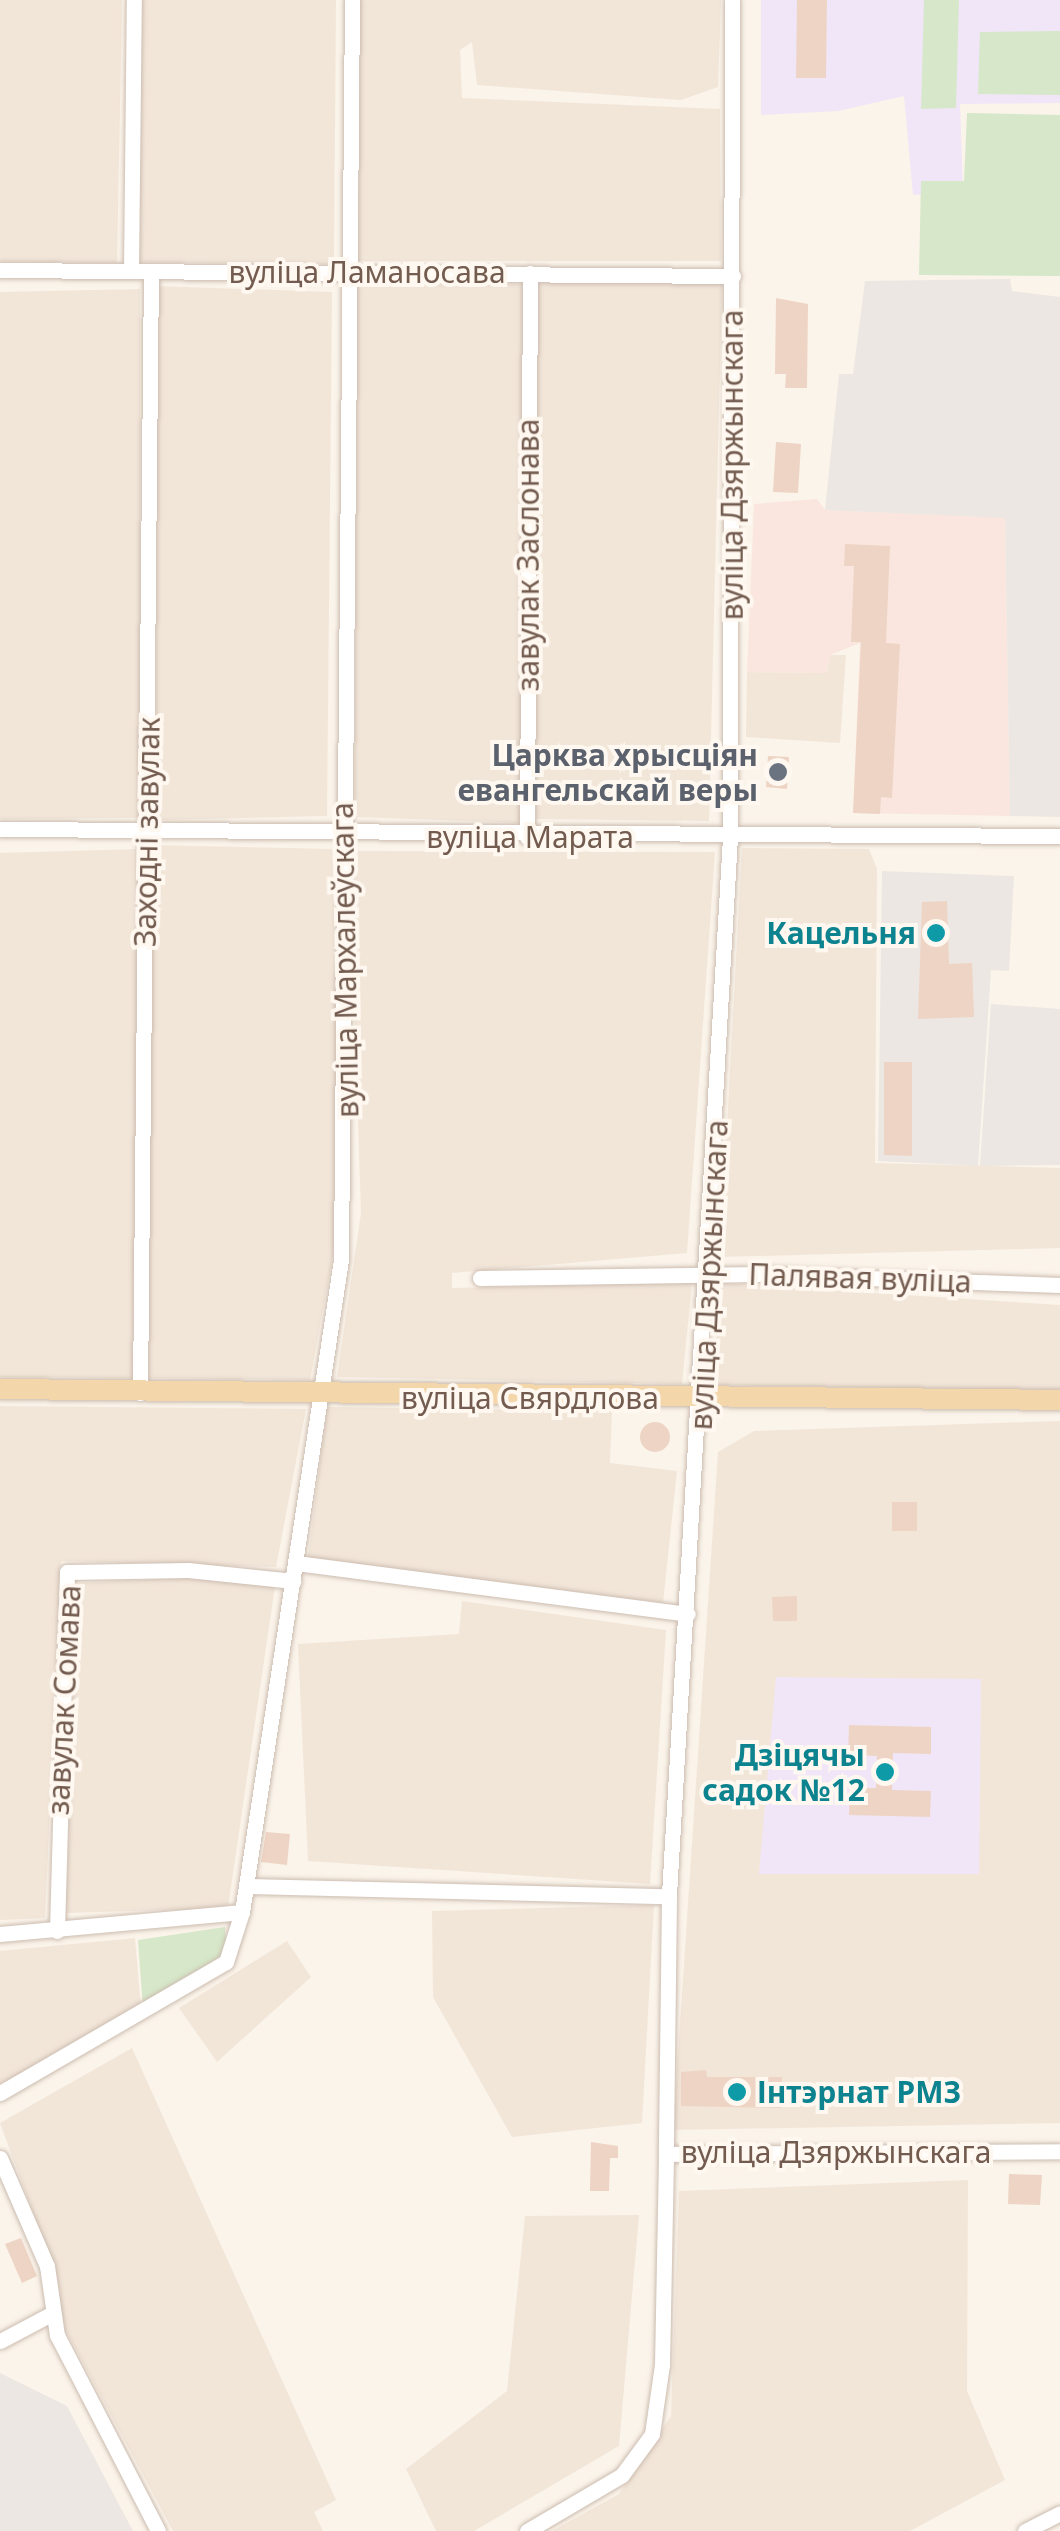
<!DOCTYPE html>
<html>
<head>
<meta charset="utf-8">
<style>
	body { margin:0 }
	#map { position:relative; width:1060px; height:2531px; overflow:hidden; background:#fbf4ea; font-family:"Noto Sans",sans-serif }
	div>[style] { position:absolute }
	.residential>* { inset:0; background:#f2e6d9 }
	.commercial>* { inset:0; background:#fae6df }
	.industrial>* { inset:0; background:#ece7e2 }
	.education>* { inset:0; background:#f1e6f7 }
	.green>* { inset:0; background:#d6e8c9 }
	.building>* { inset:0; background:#eed4c4 }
	.round { border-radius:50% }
	.roads { filter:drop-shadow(0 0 2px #ccbcb0) drop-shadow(0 0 2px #ccbcb0) }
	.minor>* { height:15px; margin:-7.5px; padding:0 7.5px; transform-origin:7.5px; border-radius:7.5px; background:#fff }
	.major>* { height:20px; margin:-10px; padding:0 10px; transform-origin:10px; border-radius:10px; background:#f3d6a9 }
	.dots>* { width:28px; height:28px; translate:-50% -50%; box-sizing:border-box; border:5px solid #fef8f0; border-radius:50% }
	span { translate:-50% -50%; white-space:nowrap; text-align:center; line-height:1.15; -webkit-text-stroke:8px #fef8f0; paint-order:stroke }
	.street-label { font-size:30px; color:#735b4f }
	.worship-label { font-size:30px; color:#5b616d; font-weight:700 }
	.right { translate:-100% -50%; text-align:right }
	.culture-label { font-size:30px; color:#0d838f; font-weight:700 }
	.left { translate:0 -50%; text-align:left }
</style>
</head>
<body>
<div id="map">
	<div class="residential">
		<div style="clip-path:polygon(0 0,122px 0,117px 263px,0 261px)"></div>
		<div style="clip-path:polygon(141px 0,336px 0,334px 264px,137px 262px)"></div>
		<div style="clip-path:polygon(360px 0,721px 0,718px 87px,681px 100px,477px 85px,472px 42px,460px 50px,462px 98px,720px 109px,721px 261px,358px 261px)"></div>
		<div style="clip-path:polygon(533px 283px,722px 283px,709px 821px,536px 819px)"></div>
		<div style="clip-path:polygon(523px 284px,521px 823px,355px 817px,357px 286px)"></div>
		<div style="clip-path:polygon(156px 286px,332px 292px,327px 816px,157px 820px)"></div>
		<div style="clip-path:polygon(140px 289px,140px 818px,0 819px,0 292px)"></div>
		<div style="clip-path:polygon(830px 655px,846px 655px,840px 743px,746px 737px,747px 672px,826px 673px)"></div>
		<div style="clip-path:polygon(150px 845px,332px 849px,341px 1125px,334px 1250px,310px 1380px,144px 1378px)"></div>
		<div style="clip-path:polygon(742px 848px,869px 849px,877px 869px,875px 1163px,1060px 1168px,1060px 1248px,720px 1257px)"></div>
		<div style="clip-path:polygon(138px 849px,133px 1378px,0 1377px,0 853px)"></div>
		<div style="clip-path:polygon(349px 851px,715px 852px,687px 1253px,452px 1273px,452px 1288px,692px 1283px,682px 1384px,337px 1377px,361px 1213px)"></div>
		<div style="clip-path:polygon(720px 1283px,1060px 1305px,1060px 1390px,713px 1385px)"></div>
		<div style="clip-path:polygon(0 1406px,306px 1409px,276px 1567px,61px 1561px,45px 1918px,0 1920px)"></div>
		<div style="clip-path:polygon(327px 1407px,612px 1411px,610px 1463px,677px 1471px,663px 1603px,308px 1558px)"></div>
		<div style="clip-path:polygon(1060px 1421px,1060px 2123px,673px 2130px,718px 1452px,754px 1431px)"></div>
		<div style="clip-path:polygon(188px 1578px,275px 1586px,228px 1908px,66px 1913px,77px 1583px)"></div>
		<div style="clip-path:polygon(462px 1601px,666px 1630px,650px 1884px,308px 1861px,298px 1644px,459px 1634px)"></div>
		<div style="clip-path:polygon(654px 1905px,642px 2123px,512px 2137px,433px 1997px,432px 1911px)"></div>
		<div style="clip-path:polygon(135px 1938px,141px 2009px,0 2084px,0 1951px)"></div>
		<div style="clip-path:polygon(287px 1941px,311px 1977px,217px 2062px,179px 2008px)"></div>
		<div style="clip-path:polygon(132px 2048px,336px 2500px,314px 2512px,323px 2531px,173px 2531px,57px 2314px,57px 2277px,0 2123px)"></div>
		<div style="clip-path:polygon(968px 2180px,967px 2391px,1005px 2480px,910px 2531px,552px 2531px,619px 2494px,671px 2416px,679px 2191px)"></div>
		<div style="clip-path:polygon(639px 2215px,619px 2446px,474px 2531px,436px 2531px,406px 2469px,507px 2391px,525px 2216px)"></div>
	</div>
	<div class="commercial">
		<div style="clip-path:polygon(817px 499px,825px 510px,1005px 517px,1010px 816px,853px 813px,860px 643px,830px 655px,826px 673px,747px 672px,754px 504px)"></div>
	</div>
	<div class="industrial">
		<div style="clip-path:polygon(1010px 279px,1012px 291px,1060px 297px,1060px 817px,1010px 816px,1005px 518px,825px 510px,839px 374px,853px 374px,865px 281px)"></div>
		<div style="clip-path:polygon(882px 871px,1014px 876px,1009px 971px,991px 970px,978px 1166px,878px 1161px)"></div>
		<div style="clip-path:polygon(991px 1004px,1060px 1009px,1060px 1165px,980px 1166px)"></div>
		<div style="clip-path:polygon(0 2373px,67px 2406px,133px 2531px,0 2531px)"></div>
	</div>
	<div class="education">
		<div style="clip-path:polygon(761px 0,1060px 0,1060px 103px,960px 104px,963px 192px,913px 195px,904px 96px,838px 111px,761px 115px)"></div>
		<div style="clip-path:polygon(776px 1677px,981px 1679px,979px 1874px,759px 1874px)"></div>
	</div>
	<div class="green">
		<div style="clip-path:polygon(924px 0,959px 0,956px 108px,921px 109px)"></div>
		<div style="clip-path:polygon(1060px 31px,1060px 95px,978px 94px,980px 32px)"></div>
		<div style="clip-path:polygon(967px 113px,1060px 115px,1060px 276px,919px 275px,921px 181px,964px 181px)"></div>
		<div style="clip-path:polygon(225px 1927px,227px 1952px,143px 2008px,138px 1940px)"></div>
	</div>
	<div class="building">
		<div style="clip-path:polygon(797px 0,827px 0,826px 78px,796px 78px)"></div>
		<div style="clip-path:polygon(776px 298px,808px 304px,807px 388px,785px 388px,786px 374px,775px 374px)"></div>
		<div style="clip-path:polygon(776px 442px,801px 444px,798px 493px,773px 492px)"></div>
		<div style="clip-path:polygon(845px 544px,890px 546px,886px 643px,900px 644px,892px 798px,881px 797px,880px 814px,853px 813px,861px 642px,851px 642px,854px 566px,844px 566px)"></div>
		<div style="clip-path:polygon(768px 756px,789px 757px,787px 789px,766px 787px)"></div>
		<div style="clip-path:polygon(947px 901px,949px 964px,972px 963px,974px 1017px,918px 1019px,922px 902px)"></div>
		<div style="clip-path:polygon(884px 1062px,912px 1062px,912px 1156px,884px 1155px)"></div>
		<div class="round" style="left:640px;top:1422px;width:30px;height:30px"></div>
		<div style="clip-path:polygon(892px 1502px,917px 1502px,917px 1531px,892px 1531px)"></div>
		<div style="clip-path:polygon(797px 1596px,797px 1621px,773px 1621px,772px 1597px)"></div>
		<div style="clip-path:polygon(849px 1725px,931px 1727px,931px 1754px,893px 1753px,892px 1790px,931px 1791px,930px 1817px,849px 1815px,850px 1788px,876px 1788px,877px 1756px,848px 1755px)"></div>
		<div style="clip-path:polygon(266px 1832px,290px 1834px,287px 1865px,261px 1862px)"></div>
		<div style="clip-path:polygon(706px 2070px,707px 2077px,782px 2077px,781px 2108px,681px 2106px,681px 2072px)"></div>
		<div style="clip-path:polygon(591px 2142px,618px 2146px,618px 2158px,610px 2158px,609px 2191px,590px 2191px)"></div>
		<div style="clip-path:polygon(1009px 2174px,1042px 2175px,1040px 2205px,1008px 2204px)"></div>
		<div style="clip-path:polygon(21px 2238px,37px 2276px,22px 2283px,5px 2244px)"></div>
	</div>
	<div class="roads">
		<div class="minor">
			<div style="left:732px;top:0;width:837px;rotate:90.14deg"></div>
			<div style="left:730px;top:837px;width:1061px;rotate:93.3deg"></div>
			<div style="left:669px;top:1896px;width:258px;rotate:90.7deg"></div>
			<div style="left:666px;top:2154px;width:394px;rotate:-0.4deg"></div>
			<div style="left:0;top:270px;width:733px;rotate:0.47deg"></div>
			<div style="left:131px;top:271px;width:271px;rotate:-89.4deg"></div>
			<div style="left:0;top:829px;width:1060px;rotate:0.38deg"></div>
			<div style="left:527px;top:837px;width:564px;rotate:-89.7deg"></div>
			<div style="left:480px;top:1278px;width:280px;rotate:-0.8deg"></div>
			<div style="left:760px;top:1274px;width:300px;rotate:2.1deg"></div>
			<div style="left:140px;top:1393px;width:1122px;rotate:-89.44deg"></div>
			<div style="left:296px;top:1563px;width:395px;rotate:7.4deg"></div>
			<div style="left:246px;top:1886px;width:423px;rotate:1.4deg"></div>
			<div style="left:57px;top:1931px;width:359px;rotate:-88.4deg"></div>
			<div style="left:67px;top:1572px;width:121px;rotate:-0.9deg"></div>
			<div style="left:188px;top:1570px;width:106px;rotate:6deg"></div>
			<div style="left:0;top:1934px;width:243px;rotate:-5.2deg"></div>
			<div style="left:0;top:2093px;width:261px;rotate:-30.1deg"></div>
			<div style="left:226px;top:1962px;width:52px;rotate:-72.3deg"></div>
			<div style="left:242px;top:1912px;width:659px;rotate:-81.37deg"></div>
			<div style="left:341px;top:1260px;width:1260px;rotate:-89.5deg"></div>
			<div style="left:0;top:2158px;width:118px;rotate:66.5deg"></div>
			<div style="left:47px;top:2266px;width:70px;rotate:81.8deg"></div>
			<div style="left:57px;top:2335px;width:220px;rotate:62.7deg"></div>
			<div style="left:0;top:2341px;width:58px;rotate:-27.9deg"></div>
			<div style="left:527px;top:2531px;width:110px;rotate:-30.5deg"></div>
			<div style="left:622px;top:2475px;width:51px;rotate:-53.8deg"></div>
			<div style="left:652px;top:2434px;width:70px;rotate:-81.8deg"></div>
			<div style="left:662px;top:2365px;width:211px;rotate:-88.9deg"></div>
			<div style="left:1025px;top:2531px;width:39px;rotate:-27deg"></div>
		</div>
		<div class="major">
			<div style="left:0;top:1389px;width:1060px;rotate:0.59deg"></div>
		</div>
	</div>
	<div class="dots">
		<div style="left:778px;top:772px;background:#6b7280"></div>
		<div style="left:936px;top:933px;background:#0f9aa8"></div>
		<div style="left:885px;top:1772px;background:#0f9aa8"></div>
		<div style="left:737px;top:2092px;background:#0f9aa8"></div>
	</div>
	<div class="street-label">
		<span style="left:367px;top:272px">вуліца Ламаносава</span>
		<span style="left:732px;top:465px;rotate:-90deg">вуліца Дзяржынскага</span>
		<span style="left:528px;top:555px;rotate:-90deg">завулак Заслонава</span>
		<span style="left:147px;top:832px;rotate:-89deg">Заходні завулак</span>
		<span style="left:530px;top:837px">вуліца Марата</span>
		<span style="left:345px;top:960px;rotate:-91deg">вуліца Мархалеўскага</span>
		<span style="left:709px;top:1275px;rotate:-87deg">вуліца Дзяржынскага</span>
		<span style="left:860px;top:1278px;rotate:2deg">Палявая вуліца</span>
		<span style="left:530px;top:1398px">вуліца Свярдлова</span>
		<span style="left:64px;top:1700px;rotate:-87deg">завулак Сомава</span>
		<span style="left:836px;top:2152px">вуліца Дзяржынскага</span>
	</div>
	<div class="worship-label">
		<span class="right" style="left:758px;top:772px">Царква хрысціян<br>евангельскай веры</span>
	</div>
	<div class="culture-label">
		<span class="right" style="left:916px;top:933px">Кацельня</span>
		<span class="right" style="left:865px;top:1772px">Дзіцячы<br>садок №12</span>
		<span class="left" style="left:757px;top:2092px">Інтэрнат РМЗ</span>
	</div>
</div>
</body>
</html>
